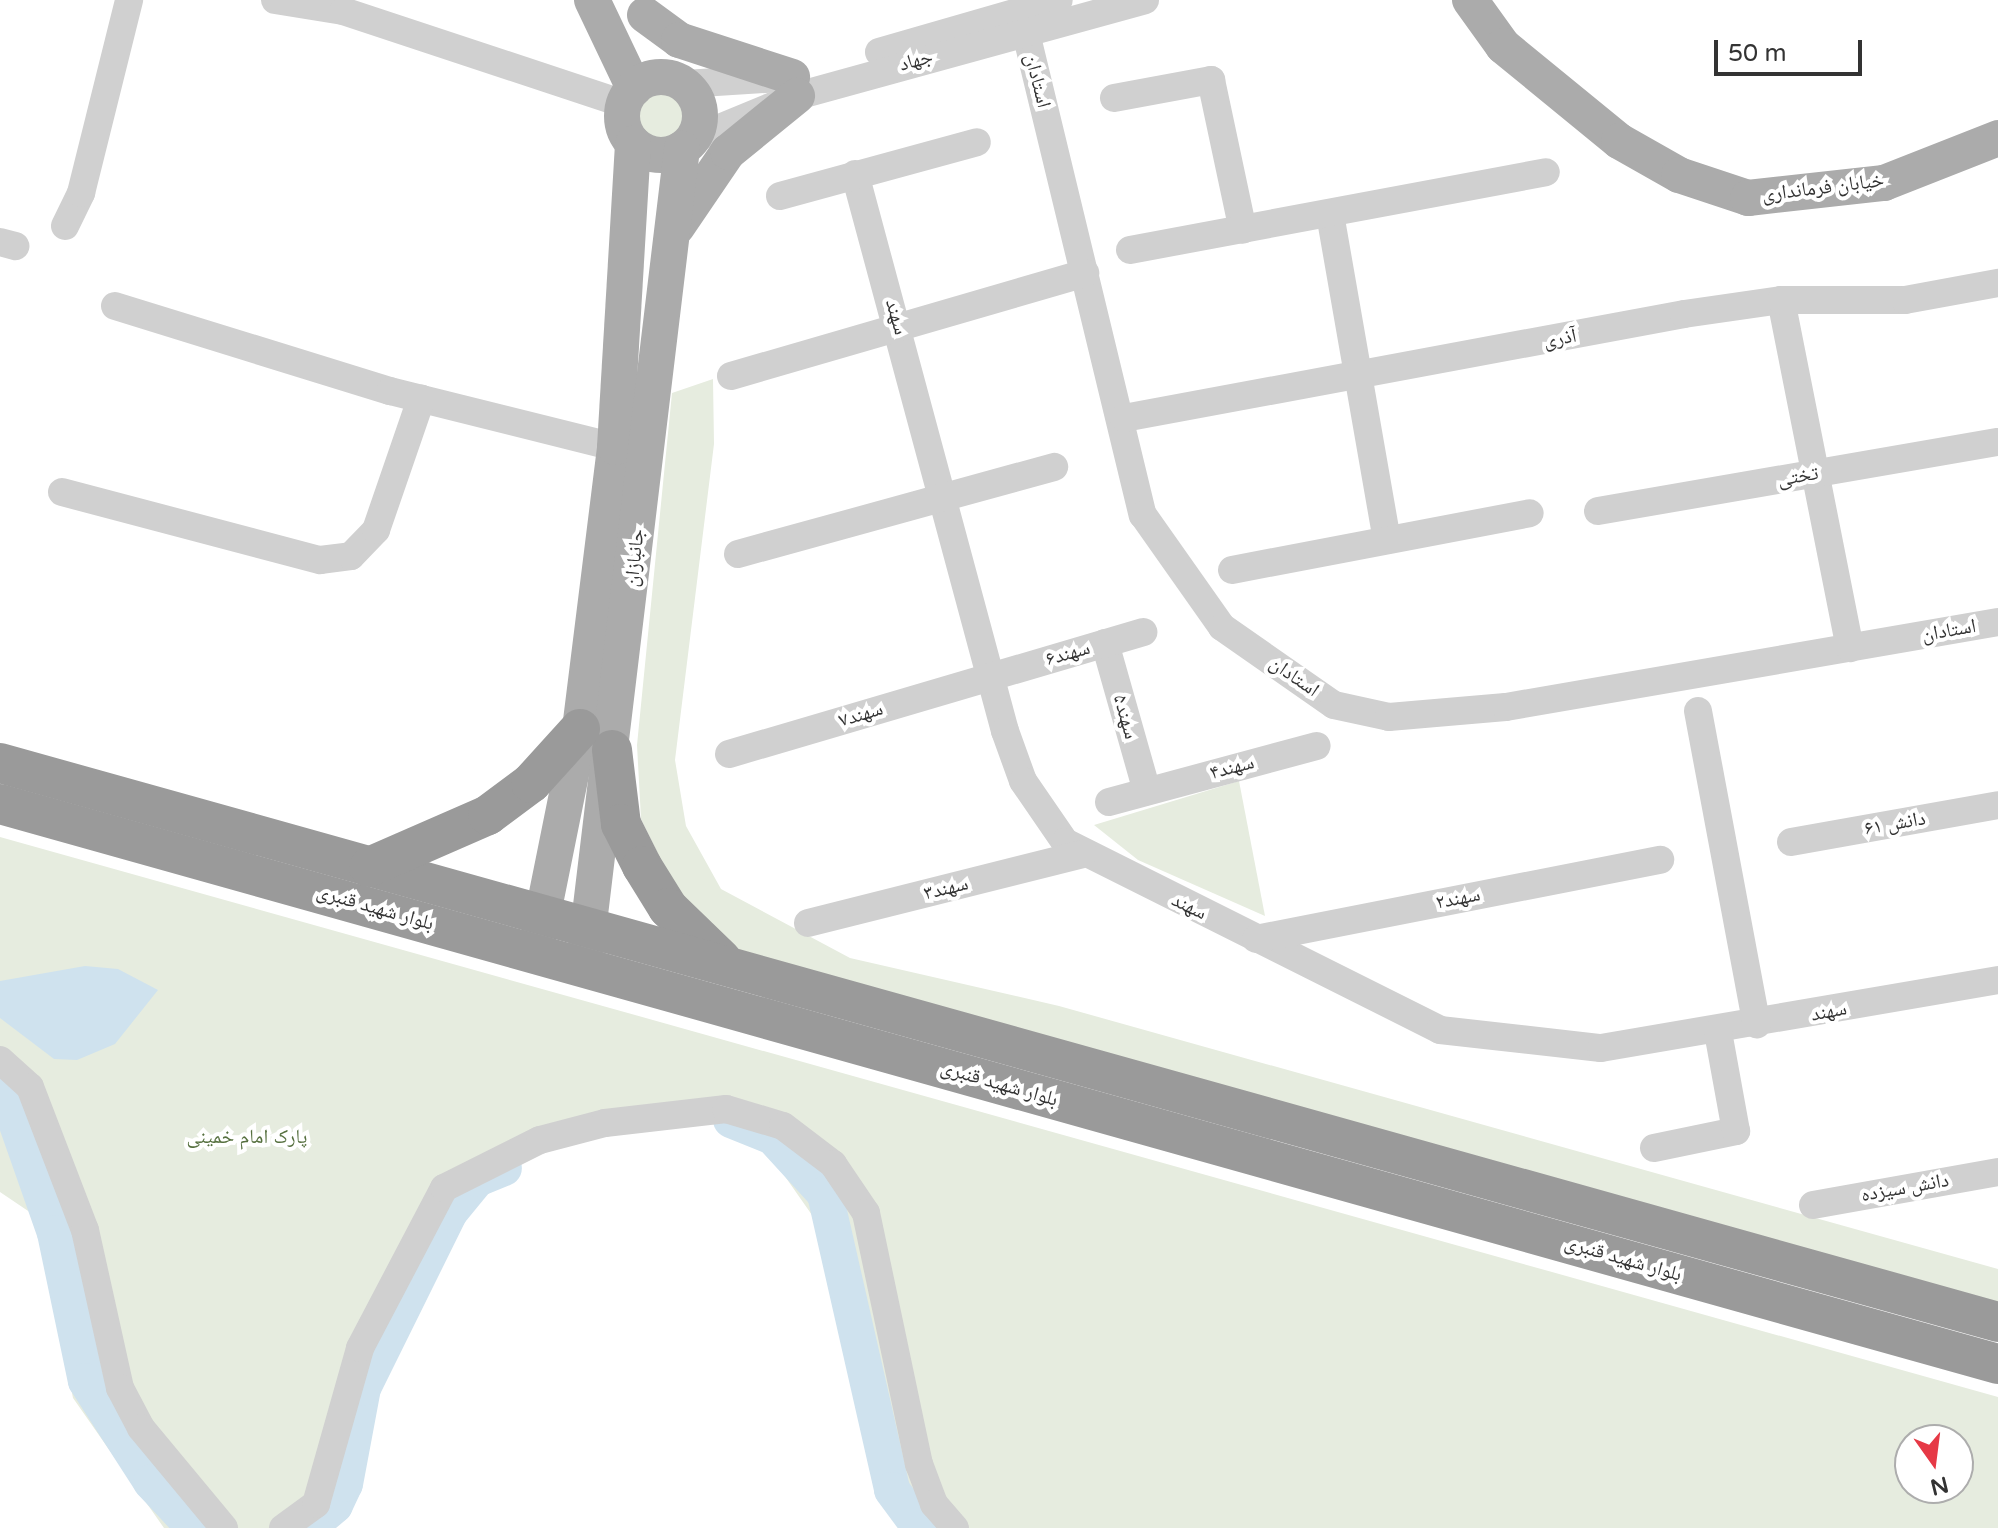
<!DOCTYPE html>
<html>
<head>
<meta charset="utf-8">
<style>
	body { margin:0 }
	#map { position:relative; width:1998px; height:1528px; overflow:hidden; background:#fff; font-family:"Varela Round","Noto Naskh Arabic",sans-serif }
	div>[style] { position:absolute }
	.green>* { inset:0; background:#e6ecdf }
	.round { border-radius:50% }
	.water>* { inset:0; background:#cfe2ee }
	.river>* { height:36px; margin:-18px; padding:0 18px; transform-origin:18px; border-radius:18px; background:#cfe2ee }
	.minor>* { height:28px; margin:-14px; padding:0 14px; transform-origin:14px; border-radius:14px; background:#d0d0d0 }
	.major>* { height:36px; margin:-18px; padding:0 18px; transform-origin:18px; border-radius:18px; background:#ababab }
	.major>.ring { margin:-18px; padding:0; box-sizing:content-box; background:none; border:36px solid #ababab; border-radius:50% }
	.highway>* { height:40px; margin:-20px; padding:0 20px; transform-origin:20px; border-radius:20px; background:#9a9a9a }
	span { translate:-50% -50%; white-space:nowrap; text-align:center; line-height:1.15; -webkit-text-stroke:8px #fff; paint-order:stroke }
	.street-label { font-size:20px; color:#333 }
	.park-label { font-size:20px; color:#56703f }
	.north { position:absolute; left:1894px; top:1424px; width:80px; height:80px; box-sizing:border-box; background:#fff; border:2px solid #adadad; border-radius:50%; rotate:166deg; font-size:22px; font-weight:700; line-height:32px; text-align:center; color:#333 }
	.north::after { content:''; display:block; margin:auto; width:28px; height:36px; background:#e63946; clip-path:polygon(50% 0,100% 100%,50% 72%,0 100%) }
	.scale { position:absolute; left:1714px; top:40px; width:148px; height:36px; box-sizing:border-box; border:4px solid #333; border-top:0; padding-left:10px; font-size:24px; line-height:28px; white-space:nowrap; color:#333; -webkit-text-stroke:6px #fff; paint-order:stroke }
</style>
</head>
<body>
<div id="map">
	<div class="green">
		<div class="round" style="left:638px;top:92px;width:48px;height:48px"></div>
		<div style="clip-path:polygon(713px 379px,714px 444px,675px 760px,686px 826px,721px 889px,850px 958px,1059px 1006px,1998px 1269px,1998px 1306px,750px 956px,722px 939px,677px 893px,641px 819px,637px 745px,672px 393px)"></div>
		<div style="clip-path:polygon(1239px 781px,1265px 916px,1138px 860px,1094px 825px)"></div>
		<div style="clip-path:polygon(evenodd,0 837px,1998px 1397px,1998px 1528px,939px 1528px,903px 1488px,869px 1329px,835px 1248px,747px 1122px,581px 1132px,503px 1157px,416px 1288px,319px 1528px,164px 1528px,73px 1398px,37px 1217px,0 1192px,0 837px,1910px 1440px,1958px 1440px,1958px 1488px,1910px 1488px,1910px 1440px)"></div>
	</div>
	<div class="water">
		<div style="clip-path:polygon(85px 966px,118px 969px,158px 990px,115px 1044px,77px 1060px,54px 1059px,0 1018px,0 981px)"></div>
	</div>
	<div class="river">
		<div style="left:0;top:1076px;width:166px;rotate:70.7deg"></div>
		<div style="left:55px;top:1233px;width:151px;rotate:78.2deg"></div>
		<div style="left:86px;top:1381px;width:120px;rotate:57.2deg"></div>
		<div style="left:151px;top:1482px;width:63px;rotate:46.9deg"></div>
		<div style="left:731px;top:1120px;width:45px;rotate:22deg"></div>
		<div style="left:773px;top:1137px;width:77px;rotate:47.6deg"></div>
		<div style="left:825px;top:1194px;width:303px;rotate:77.2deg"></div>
		<div style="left:892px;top:1490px;width:47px;rotate:53.6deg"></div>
		<div style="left:308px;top:1528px;width:35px;rotate:-40deg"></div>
		<div style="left:335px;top:1505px;width:23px;rotate:-65deg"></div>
		<div style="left:345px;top:1484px;width:98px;rotate:-79.4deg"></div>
		<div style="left:363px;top:1388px;width:196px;rotate:-63.7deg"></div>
		<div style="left:450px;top:1212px;width:43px;rotate:-50.7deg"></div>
		<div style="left:477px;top:1179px;width:29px;rotate:-22deg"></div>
	</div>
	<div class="minor">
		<div style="left:275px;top:0;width:69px;rotate:9.2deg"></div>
		<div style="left:343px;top:11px;width:296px;rotate:18.3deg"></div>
		<div style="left:1026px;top:33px;width:496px;rotate:76.4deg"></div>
		<div style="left:1143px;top:515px;width:137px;rotate:54.8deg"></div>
		<div style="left:1222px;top:627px;width:136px;rotate:34.9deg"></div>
		<div style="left:1334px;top:705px;width:56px;rotate:12.3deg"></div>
		<div style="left:1389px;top:717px;width:117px;rotate:-4.9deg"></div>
		<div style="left:1506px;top:707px;width:499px;rotate:-9.8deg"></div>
		<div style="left:879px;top:52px;width:187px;rotate:-16.1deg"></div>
		<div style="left:685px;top:84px;width:96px;rotate:-3.6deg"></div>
		<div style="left:1114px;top:98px;width:99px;rotate:-10.5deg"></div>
		<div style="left:1211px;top:80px;width:153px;rotate:78deg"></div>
		<div style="left:693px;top:139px;width:113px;rotate:-22.5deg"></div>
		<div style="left:797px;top:96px;width:361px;rotate:-15.4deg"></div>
		<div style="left:855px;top:174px;width:577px;rotate:74.93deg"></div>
		<div style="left:1005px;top:731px;width:53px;rotate:70.2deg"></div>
		<div style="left:1023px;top:781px;width:74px;rotate:55.5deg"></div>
		<div style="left:1065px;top:842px;width:419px;rotate:26.6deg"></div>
		<div style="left:1440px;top:1030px;width:162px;rotate:6.4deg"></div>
		<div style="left:1601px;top:1048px;width:403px;rotate:-9.7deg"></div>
		<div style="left:780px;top:196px;width:204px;rotate:-15.3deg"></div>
		<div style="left:1330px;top:214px;width:331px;rotate:80.1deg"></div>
		<div style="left:65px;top:226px;width:37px;rotate:-64deg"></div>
		<div style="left:81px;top:193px;width:199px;rotate:-76deg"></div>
		<div style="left:0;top:242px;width:16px;rotate:15deg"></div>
		<div style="left:1130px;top:250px;width:423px;rotate:-10.6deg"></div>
		<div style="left:1781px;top:300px;width:355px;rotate:78.8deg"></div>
		<div style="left:115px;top:306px;width:288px;rotate:17.2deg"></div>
		<div style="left:390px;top:391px;width:232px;rotate:14deg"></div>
		<div style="left:731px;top:376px;width:369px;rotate:-16.2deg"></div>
		<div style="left:1124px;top:418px;width:570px;rotate:-10.52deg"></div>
		<div style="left:1684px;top:314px;width:98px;rotate:-8.2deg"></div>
		<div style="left:1781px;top:300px;width:124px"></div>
		<div style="left:1905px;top:300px;width:95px;rotate:-10.4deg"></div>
		<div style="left:62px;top:492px;width:267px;rotate:14.8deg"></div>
		<div style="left:320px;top:560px;width:31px;rotate:-7deg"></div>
		<div style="left:351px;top:556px;width:36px;rotate:-46deg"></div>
		<div style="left:376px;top:530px;width:139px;rotate:-71deg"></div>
		<div style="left:1598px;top:511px;width:406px;rotate:-9.8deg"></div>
		<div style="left:738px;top:554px;width:328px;rotate:-15.4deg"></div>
		<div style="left:1232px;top:570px;width:303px;rotate:-10.8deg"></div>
		<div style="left:1105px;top:643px;width:154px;rotate:74.2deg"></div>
		<div style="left:1698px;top:711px;width:319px;rotate:79.4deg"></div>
		<div style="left:729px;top:754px;width:432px;rotate:-16.4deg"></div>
		<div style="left:1109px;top:802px;width:215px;rotate:-15.1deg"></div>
		<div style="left:1791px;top:842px;width:210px;rotate:-10.1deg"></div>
		<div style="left:808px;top:923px;width:284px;rotate:-14.1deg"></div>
		<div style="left:1256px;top:939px;width:412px;rotate:-11.1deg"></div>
		<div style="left:0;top:1060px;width:40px;rotate:42deg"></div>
		<div style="left:30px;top:1087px;width:153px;rotate:69deg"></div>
		<div style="left:85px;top:1230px;width:162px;rotate:77.5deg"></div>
		<div style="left:120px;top:1388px;width:45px;rotate:62.3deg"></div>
		<div style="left:141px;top:1428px;width:130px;rotate:50.3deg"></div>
		<div style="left:1654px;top:1148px;width:84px;rotate:-11.7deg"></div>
		<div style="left:1736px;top:1131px;width:101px;rotate:-100.3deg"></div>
		<div style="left:1813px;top:1205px;width:188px;rotate:-10.1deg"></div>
		<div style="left:283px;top:1528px;width:41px;rotate:-36deg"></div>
		<div style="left:316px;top:1504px;width:162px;rotate:-74.2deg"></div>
		<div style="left:360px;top:1348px;width:181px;rotate:-62.3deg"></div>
		<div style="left:444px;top:1188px;width:107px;rotate:-26.6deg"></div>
		<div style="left:540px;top:1140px;width:67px;rotate:-14.7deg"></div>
		<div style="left:605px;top:1123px;width:122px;rotate:-6.6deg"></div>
		<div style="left:726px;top:1109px;width:59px;rotate:16.6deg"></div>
		<div style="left:783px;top:1126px;width:63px;rotate:37.2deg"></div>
		<div style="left:833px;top:1164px;width:59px;rotate:56deg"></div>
		<div style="left:866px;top:1213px;width:257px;rotate:78.1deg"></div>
		<div style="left:919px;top:1464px;width:43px;rotate:69.4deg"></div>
		<div style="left:934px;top:1504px;width:32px;rotate:49deg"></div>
	</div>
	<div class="major">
		<div style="left:592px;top:0;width:98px;rotate:64.5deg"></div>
		<div style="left:1470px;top:0;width:57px;rotate:54.3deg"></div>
		<div style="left:1503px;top:46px;width:150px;rotate:39.3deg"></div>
		<div style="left:1619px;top:141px;width:69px;rotate:29.5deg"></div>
		<div style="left:1679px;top:175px;width:73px;rotate:18.4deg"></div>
		<div style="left:1748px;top:198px;width:137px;rotate:-6.3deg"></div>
		<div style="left:1884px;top:183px;width:123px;rotate:-21.5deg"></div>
		<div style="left:645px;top:15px;width:42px;rotate:36.3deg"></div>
		<div style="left:679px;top:40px;width:119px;rotate:18.1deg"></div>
		<div class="ring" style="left:622px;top:77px;width:42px;height:42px"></div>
		<div style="left:677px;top:227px;width:91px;rotate:-55.8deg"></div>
		<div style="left:728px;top:152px;width:89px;rotate:-39.1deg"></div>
		<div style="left:537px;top:943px;width:218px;rotate:-78.6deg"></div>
		<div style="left:580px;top:729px;width:284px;rotate:-82.9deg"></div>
		<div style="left:615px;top:447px;width:304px;rotate:-86.6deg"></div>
		<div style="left:585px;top:956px;width:813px;rotate:-83.15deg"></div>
	</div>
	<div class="highway">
		<div style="left:612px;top:750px;width:75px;rotate:83.1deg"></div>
		<div style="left:621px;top:824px;width:47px;rotate:63.4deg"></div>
		<div style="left:642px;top:866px;width:49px;rotate:58.2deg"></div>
		<div style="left:668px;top:908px;width:74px;rotate:43.9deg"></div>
		<div style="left:0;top:763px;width:2075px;rotate:15.63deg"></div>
		<div style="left:0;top:804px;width:2075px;rotate:15.66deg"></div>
		<div style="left:369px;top:867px;width:130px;rotate:-23.6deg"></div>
		<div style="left:488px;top:815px;width:54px;rotate:-36.7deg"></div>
		<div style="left:531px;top:783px;width:73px;rotate:-47.8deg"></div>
	</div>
	<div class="street-label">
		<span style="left:916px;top:61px;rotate:-15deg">جهاد</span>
		<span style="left:1037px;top:81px;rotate:76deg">استادان</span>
		<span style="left:1823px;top:188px;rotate:-7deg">خیابان فرمانداری</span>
		<span style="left:896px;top:317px;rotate:74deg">سهند</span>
		<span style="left:1560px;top:339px;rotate:-11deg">آذری</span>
		<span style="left:1798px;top:477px;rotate:-10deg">تختی</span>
		<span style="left:635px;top:558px;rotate:-84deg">جانبازان</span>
		<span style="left:1949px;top:631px;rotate:-10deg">استادان</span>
		<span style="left:1068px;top:654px;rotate:-16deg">سهند۶</span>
		<span style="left:1294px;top:677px;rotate:35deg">استادان</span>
		<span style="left:861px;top:715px;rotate:-17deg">سهند۷</span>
		<span style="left:1125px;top:717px;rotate:74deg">سهند۵</span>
		<span style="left:1232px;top:768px;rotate:-15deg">سهند۴</span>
		<span style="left:1895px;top:824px;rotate:-10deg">دانش ۶۱</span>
		<span style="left:946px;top:889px;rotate:-14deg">سهند۳</span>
		<span style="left:1458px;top:899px;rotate:-11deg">سهند۲</span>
		<span style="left:1189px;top:907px;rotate:26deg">سهند</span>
		<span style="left:375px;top:908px;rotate:16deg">بلوار شهید قنبری</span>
		<span style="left:1829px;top:1012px;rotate:-11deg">سهند</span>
		<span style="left:999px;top:1084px;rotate:16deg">بلوار شهید قنبری</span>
		<span style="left:1905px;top:1188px;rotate:-10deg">دانش سیزده</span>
		<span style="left:1623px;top:1259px;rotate:16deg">بلوار شهید قنبری</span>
	</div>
	<div class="park-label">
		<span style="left:247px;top:1137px">پارک امام خمینی</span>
	</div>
	<div class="north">N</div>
	<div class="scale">50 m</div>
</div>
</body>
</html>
